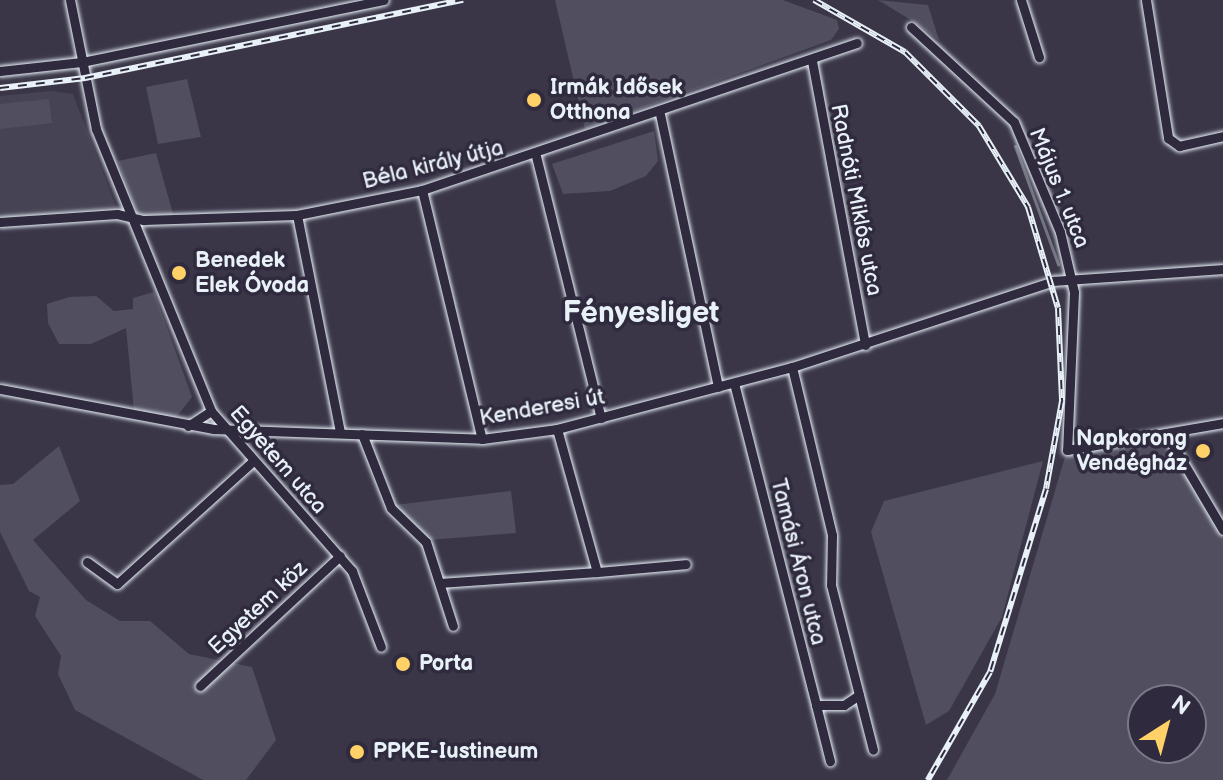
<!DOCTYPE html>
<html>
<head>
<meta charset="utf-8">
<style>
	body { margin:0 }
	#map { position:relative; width:1223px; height:780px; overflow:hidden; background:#3a3648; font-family:"Balsamiq Sans",sans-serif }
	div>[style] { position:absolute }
	.built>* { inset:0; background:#464354 }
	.green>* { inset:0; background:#504e5f }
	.stream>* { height:3px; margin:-1.5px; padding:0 1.5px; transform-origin:1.5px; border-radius:1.5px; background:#737482 }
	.roads { filter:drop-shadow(0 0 2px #e8f1f8) drop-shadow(0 0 2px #e8f1f8) }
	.minor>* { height:9px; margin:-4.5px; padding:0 4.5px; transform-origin:4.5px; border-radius:4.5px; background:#2f2a3d }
	.rail>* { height:6px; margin-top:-3px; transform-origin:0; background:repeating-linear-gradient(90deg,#2f2a3d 0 9px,#e8f1f8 0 18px); box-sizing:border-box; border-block:2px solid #e8f1f8 }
	.dots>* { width:22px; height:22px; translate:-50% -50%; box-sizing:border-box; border:4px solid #2f2a3d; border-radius:50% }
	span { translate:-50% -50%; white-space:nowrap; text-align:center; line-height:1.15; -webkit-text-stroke:7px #2f2a3d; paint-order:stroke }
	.poi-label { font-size:22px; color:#e8f1f8; font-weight:700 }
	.left { translate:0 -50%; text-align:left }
	.right { translate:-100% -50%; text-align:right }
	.street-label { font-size:22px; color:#e8f1f8 }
	.district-label { font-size:30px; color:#e8f1f8; font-weight:700 }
	.north { position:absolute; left:1127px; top:684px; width:80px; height:80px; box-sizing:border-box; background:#2f2a3d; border:2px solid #797a88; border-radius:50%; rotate:36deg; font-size:22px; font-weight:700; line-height:32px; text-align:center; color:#e8f1f8 }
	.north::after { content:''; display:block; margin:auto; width:28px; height:36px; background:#ffd166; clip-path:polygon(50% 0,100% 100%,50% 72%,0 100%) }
</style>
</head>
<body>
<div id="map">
	<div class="built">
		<div style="clip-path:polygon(51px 91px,73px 94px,116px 207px,0 218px,0 96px)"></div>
	</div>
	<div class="green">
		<div style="clip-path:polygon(555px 0,783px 0,837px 20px,839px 29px,831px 40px,585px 129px)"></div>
		<div style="clip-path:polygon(878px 0,928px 5px,939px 40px,914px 22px)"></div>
		<div style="clip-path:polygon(187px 79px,201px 137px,158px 144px,146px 87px)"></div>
		<div style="clip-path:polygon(49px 99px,52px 123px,0 129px,0 104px)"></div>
		<div style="clip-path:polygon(654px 131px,658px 161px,646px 176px,610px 191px,563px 194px,552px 164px)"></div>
		<div style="clip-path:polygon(156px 153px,173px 214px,150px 216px,137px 213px,118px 161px)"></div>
		<div style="clip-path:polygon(154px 292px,192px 397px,175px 419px,134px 411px,126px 328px,91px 344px,59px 344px,48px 323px,47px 304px,69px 297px,96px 296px,114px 311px,133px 309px,133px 298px)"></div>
		<div style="clip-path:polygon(evenodd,1167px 435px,1223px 530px,1223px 780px,947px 780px,995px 694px,1067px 450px,1167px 435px,1143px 700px,1191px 700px,1191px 748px,1143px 748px,1143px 700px)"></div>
		<div style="clip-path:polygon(59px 446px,80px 501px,33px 540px,86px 600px,120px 621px,150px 621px,189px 654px,252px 667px,276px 740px,246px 780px,203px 780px,75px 710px,58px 674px,61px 656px,35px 616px,40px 597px,29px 591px,0 532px,0 485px,13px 484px)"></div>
		<div style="clip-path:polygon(1043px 461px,1002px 617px,949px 711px,926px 725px,871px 532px,884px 501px)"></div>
		<div style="clip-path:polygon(511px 491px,516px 533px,429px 540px,395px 505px)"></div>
	</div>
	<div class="stream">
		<div style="left:1015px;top:146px;width:126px;rotate:70deg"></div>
	</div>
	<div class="roads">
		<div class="minor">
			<div style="left:70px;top:0;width:132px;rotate:78.6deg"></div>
			<div style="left:96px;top:129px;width:305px;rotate:67.8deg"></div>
			<div style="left:211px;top:411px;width:213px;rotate:48.6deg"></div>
			<div style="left:352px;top:571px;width:81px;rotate:69.1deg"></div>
			<div style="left:1021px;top:0;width:60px;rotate:72.5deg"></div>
			<div style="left:1146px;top:0;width:140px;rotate:80.9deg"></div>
			<div style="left:1168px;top:138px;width:14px;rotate:36deg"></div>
			<div style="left:1179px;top:146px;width:45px;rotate:-12.8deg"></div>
			<div style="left:911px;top:27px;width:140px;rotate:42.7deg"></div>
			<div style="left:1014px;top:122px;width:119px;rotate:67.3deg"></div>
			<div style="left:1060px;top:232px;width:62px;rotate:76.9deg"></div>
			<div style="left:1074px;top:292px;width:158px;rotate:92.5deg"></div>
			<div style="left:1067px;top:450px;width:158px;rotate:-9.8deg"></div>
			<div style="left:812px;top:61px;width:289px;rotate:79.4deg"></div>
			<div style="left:0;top:71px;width:82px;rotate:-6.3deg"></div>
			<div style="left:82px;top:62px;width:308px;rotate:-11.6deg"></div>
			<div style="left:660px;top:114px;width:279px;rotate:78deg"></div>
			<div style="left:536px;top:156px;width:270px;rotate:76.1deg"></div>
			<div style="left:422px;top:190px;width:256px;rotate:76.5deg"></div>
			<div style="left:297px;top:215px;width:221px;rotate:78.8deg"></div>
			<div style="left:0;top:222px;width:117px;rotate:-3.9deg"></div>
			<div style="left:117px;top:214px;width:28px;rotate:13deg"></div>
			<div style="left:144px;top:220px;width:153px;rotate:-1.9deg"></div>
			<div style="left:297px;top:215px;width:127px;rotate:-11.3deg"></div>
			<div style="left:422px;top:190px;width:459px;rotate:-18.7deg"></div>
			<div style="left:792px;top:367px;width:173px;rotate:76.6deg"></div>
			<div style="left:832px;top:535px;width:50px;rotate:91.1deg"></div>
			<div style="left:831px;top:585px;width:170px;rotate:75.7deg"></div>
			<div style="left:734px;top:383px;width:332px;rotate:75.7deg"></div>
			<div style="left:816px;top:705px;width:28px"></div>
			<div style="left:844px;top:705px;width:18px;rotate:-34deg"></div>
			<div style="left:0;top:389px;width:217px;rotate:10.6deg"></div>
			<div style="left:213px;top:429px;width:269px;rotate:2.1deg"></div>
			<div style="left:482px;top:439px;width:76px;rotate:-7.6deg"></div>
			<div style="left:557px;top:429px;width:243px;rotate:-14.8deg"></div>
			<div style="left:792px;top:367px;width:275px;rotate:-18.2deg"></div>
			<div style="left:1053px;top:281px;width:170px;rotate:-4deg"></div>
			<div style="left:188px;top:426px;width:27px;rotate:-33deg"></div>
			<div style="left:557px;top:429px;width:148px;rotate:74.4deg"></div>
			<div style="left:597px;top:572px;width:89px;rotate:-5.1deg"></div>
			<div style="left:362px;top:434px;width:79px;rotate:68.6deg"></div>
			<div style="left:391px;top:508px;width:49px;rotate:44.2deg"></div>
			<div style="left:426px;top:542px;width:88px;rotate:72.2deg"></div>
			<div style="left:1167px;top:435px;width:110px;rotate:59.5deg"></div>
			<div style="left:87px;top:562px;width:37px;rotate:36deg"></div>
			<div style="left:117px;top:584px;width:181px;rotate:-42.1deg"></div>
			<div style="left:440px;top:583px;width:157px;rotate:-4deg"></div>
			<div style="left:200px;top:686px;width:191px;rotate:-42.9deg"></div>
			<div style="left:816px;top:705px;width:58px;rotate:76deg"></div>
		</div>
	</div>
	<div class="rail">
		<div style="left:814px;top:0;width:105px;rotate:29.7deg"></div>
		<div style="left:905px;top:52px;width:105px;rotate:45deg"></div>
		<div style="left:979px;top:126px;width:95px;rotate:58.8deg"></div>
		<div style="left:1028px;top:207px;width:105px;rotate:73.5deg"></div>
		<div style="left:1058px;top:308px;width:93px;rotate:87.5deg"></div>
		<div style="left:1062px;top:401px;width:89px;rotate:100.3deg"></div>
		<div style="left:1046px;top:489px;width:191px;rotate:107deg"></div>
		<div style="left:990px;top:672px;width:125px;rotate:119.9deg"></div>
		<div style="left:0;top:88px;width:86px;rotate:-6.7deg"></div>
		<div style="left:85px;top:78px;width:386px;rotate:-11.7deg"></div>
	</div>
	<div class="dots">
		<div style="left:534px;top:100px;background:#ffd166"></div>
		<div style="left:179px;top:273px;background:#ffd166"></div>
		<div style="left:1203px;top:451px;background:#ffd166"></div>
		<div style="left:403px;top:664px;background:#ffd166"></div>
		<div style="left:357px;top:752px;background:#ffd166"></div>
	</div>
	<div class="poi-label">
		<span class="left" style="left:550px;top:100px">Irmák Idősek<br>Otthona</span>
		<span class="left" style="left:195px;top:273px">Benedek<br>Elek Óvoda</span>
		<span class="right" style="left:1187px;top:451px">Napkorong<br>Vendégház</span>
		<span class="left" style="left:419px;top:664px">Porta</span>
		<span class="left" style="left:373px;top:752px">PPKE-Iustineum</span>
	</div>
	<div class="street-label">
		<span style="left:433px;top:165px;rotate:-14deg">Béla király útja</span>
		<span style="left:1059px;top:188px;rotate:68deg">Május 1. utca</span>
		<span style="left:856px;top:200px;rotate:79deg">Radnóti Miklós utca</span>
		<span style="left:542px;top:408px;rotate:-10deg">Kenderesi út</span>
		<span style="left:278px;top:460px;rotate:49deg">Egyetem utca</span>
		<span style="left:798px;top:562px;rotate:76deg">Tamási Áron utca</span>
		<span style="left:258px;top:608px;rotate:-43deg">Egyetem köz</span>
	</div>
	<div class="district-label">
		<span style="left:641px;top:313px">Fényesliget</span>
	</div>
	<div class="north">N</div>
</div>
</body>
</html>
